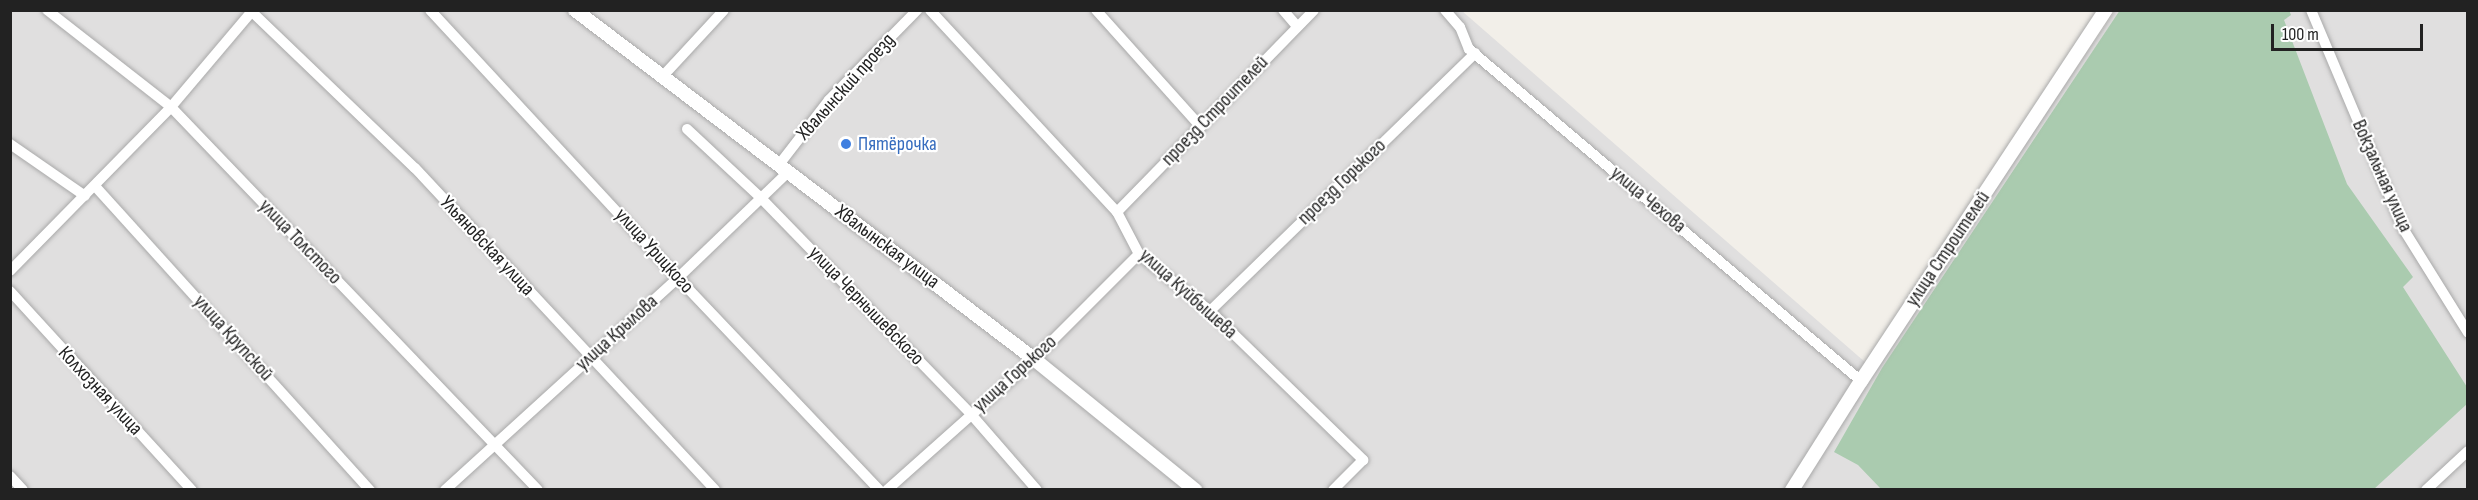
<!DOCTYPE html>
<html>
<head>
<meta charset="utf-8">
<style>
	body { margin:0 }
	#map { position:relative; width:2478px; height:500px; overflow:hidden; background:#f2efe9; font-family:"Sofia Sans Condensed",sans-serif }
	div>[style] { position:absolute }
	.residential>* { inset:0; background:#e0dfdf }
	.cemetery>* { inset:0; background:#aacbaf }
	.roads { filter:drop-shadow(0 0 2px #a9a9a9) drop-shadow(0 0 2px #a9a9a9) }
	.minor>* { height:10px; margin:-5px; padding:0 5px; transform-origin:5px; border-radius:5px; background:#fff }
	.tertiary>* { height:14px; margin:-7px; padding:0 7px; transform-origin:7px; border-radius:7px; background:#fff }
	.dots>* { width:16px; height:16px; translate:-50% -50%; box-sizing:border-box; border:3px solid #fff; border-radius:50% }
	span { translate:-50% -50%; white-space:nowrap; text-align:center; line-height:1.15; -webkit-text-stroke:4.5px #fff; paint-order:stroke }
	.street-label { font-size:20px; color:#222 }
	.shop-label { font-size:20px; color:#366cbe }
	.left { translate:0 -50%; text-align:left }
	.frame { position:absolute; inset:0; border:12px solid #222; pointer-events:none }
	.scale { position:absolute; left:2271px; top:24px; width:152px; height:27px; box-sizing:border-box; border:3px solid #222; border-top:0; padding-left:8px; font-size:18px; line-height:21px; white-space:nowrap; color:#222; -webkit-text-stroke:4px #fff; paint-order:stroke }
</style>
</head>
<body>
<div id="map">
	<div class="residential">
		<div style="clip-path:polygon(10px 11px,1462px 11px,1873px 369px,2115px 11px,2467px 11px,2467px 489px,11px 489px)"></div>
	</div>
	<div class="cemetery">
		<div style="clip-path:polygon(2120px 10px,2289px 10px,2291px 15px,2284px 20px,2347px 184px,2413px 277px,2403px 287px,2467px 387px,2467px 404px,2374px 489px,1881px 489px,1858px 465px,1834px 452px,1882px 368px)"></div>
	</div>
	<div class="roads">
		<div class="minor">
			<div style="left:47px;top:10px;width:157px;rotate:38deg"></div>
			<div style="left:171px;top:107px;width:530px;rotate:46.22deg"></div>
			<div style="left:250px;top:10px;width:228px;rotate:43.8deg"></div>
			<div style="left:415px;top:168px;width:440px;rotate:47deg"></div>
			<div style="left:430px;top:10px;width:365px;rotate:47.2deg"></div>
			<div style="left:678px;top:278px;width:292px;rotate:46.5deg"></div>
			<div style="left:930px;top:10px;width:275px;rotate:47.2deg"></div>
			<div style="left:1117px;top:212px;width:47px;rotate:62.4deg"></div>
			<div style="left:1139px;top:254px;width:91px;rotate:38.8deg"></div>
			<div style="left:1210px;top:311px;width:214px;rotate:44.2deg"></div>
			<div style="left:1363px;top:460px;width:42px;rotate:135deg"></div>
			<div style="left:1096px;top:10px;width:157px;rotate:48.1deg"></div>
			<div style="left:1283px;top:10px;width:21px;rotate:49deg"></div>
			<div style="left:1445px;top:10px;width:23px;rotate:49deg"></div>
			<div style="left:1460px;top:27px;width:24px;rotate:68deg"></div>
			<div style="left:1469px;top:49px;width:514px;rotate:40.26deg"></div>
			<div style="left:2311px;top:10px;width:239px;rotate:67.1deg"></div>
			<div style="left:2404px;top:230px;width:121px;rotate:58.1deg"></div>
			<div style="left:662px;top:77px;width:91px;rotate:-47.2deg"></div>
			<div style="left:687px;top:129px;width:101px;rotate:43deg"></div>
			<div style="left:761px;top:198px;width:300px;rotate:45.8deg"></div>
			<div style="left:970px;top:413px;width:102px;rotate:49deg"></div>
			<div style="left:10px;top:144px;width:91px;rotate:34.7deg"></div>
			<div style="left:778px;top:166px;width:83px;rotate:-52.3deg"></div>
			<div style="left:829px;top:100px;width:126px;rotate:-45.6deg"></div>
			<div style="left:95px;top:186px;width:410px;rotate:47.9deg"></div>
			<div style="left:1117px;top:212px;width:282px;rotate:-45.7deg"></div>
			<div style="left:10px;top:271px;width:230px;rotate:-45.5deg"></div>
			<div style="left:171px;top:107px;width:127px;rotate:-49.8deg"></div>
			<div style="left:10px;top:291px;width:270px;rotate:47.6deg"></div>
			<div style="left:1210px;top:311px;width:370px;rotate:-44.2deg"></div>
			<div style="left:10px;top:476px;width:19px;rotate:47deg"></div>
			<div style="left:445px;top:490px;width:315px;rotate:-42.3deg"></div>
			<div style="left:678px;top:278px;width:151px;rotate:-43.9deg"></div>
			<div style="left:887px;top:490px;width:197px;rotate:-41.7deg"></div>
			<div style="left:1034px;top:359px;width:148px;rotate:-45deg"></div>
			<div style="left:2426px;top:490px;width:57px;rotate:-42.9deg"></div>
		</div>
		<div class="tertiary">
			<div style="left:575px;top:10px;width:577px;rotate:37.25deg"></div>
			<div style="left:1034px;top:359px;width:208px;rotate:39.1deg"></div>
			<div style="left:1792px;top:490px;width:129px;rotate:-57.7deg"></div>
			<div style="left:1861px;top:381px;width:445px;rotate:-56.6deg"></div>
		</div>
	</div>
	<div class="dots">
		<div style="left:846px;top:144px;background:#3f7fe0"></div>
	</div>
	<div class="street-label">
		<span style="left:846px;top:87px;rotate:-48deg">Хвалынский проезд</span>
		<span style="left:1215px;top:111px;rotate:-46deg">проезд Строителей</span>
		<span style="left:2382px;top:176px;rotate:66deg">Вокзальная улица</span>
		<span style="left:1342px;top:182px;rotate:-44deg">проезд Горького</span>
		<span style="left:1648px;top:200px;rotate:40deg">улица Чехова</span>
		<span style="left:300px;top:242px;rotate:46deg">улица Толстого</span>
		<span style="left:487px;top:246px;rotate:47deg">Ульяновская улица</span>
		<span style="left:887px;top:247px;rotate:37deg">Хвалынская улица</span>
		<span style="left:1948px;top:249px;rotate:-56deg">улица Строителей</span>
		<span style="left:654px;top:251px;rotate:48deg">улица Урицкого</span>
		<span style="left:1188px;top:294px;rotate:42deg">улица Куйбышева</span>
		<span style="left:866px;top:306px;rotate:46deg">улица Чернышевского</span>
		<span style="left:617px;top:333px;rotate:-42deg">улица Крылова</span>
		<span style="left:233px;top:338px;rotate:48deg">улица Крупской</span>
		<span style="left:1015px;top:374px;rotate:-42deg">улица Горького</span>
		<span style="left:100px;top:391px;rotate:47deg">Колхозная улица</span>
	</div>
	<div class="shop-label">
		<span class="left" style="left:858px;top:144px">Пятёрочка</span>
	</div>
	<div class="frame"></div>
	<div class="scale">100 m</div>
</div>
</body>
</html>
